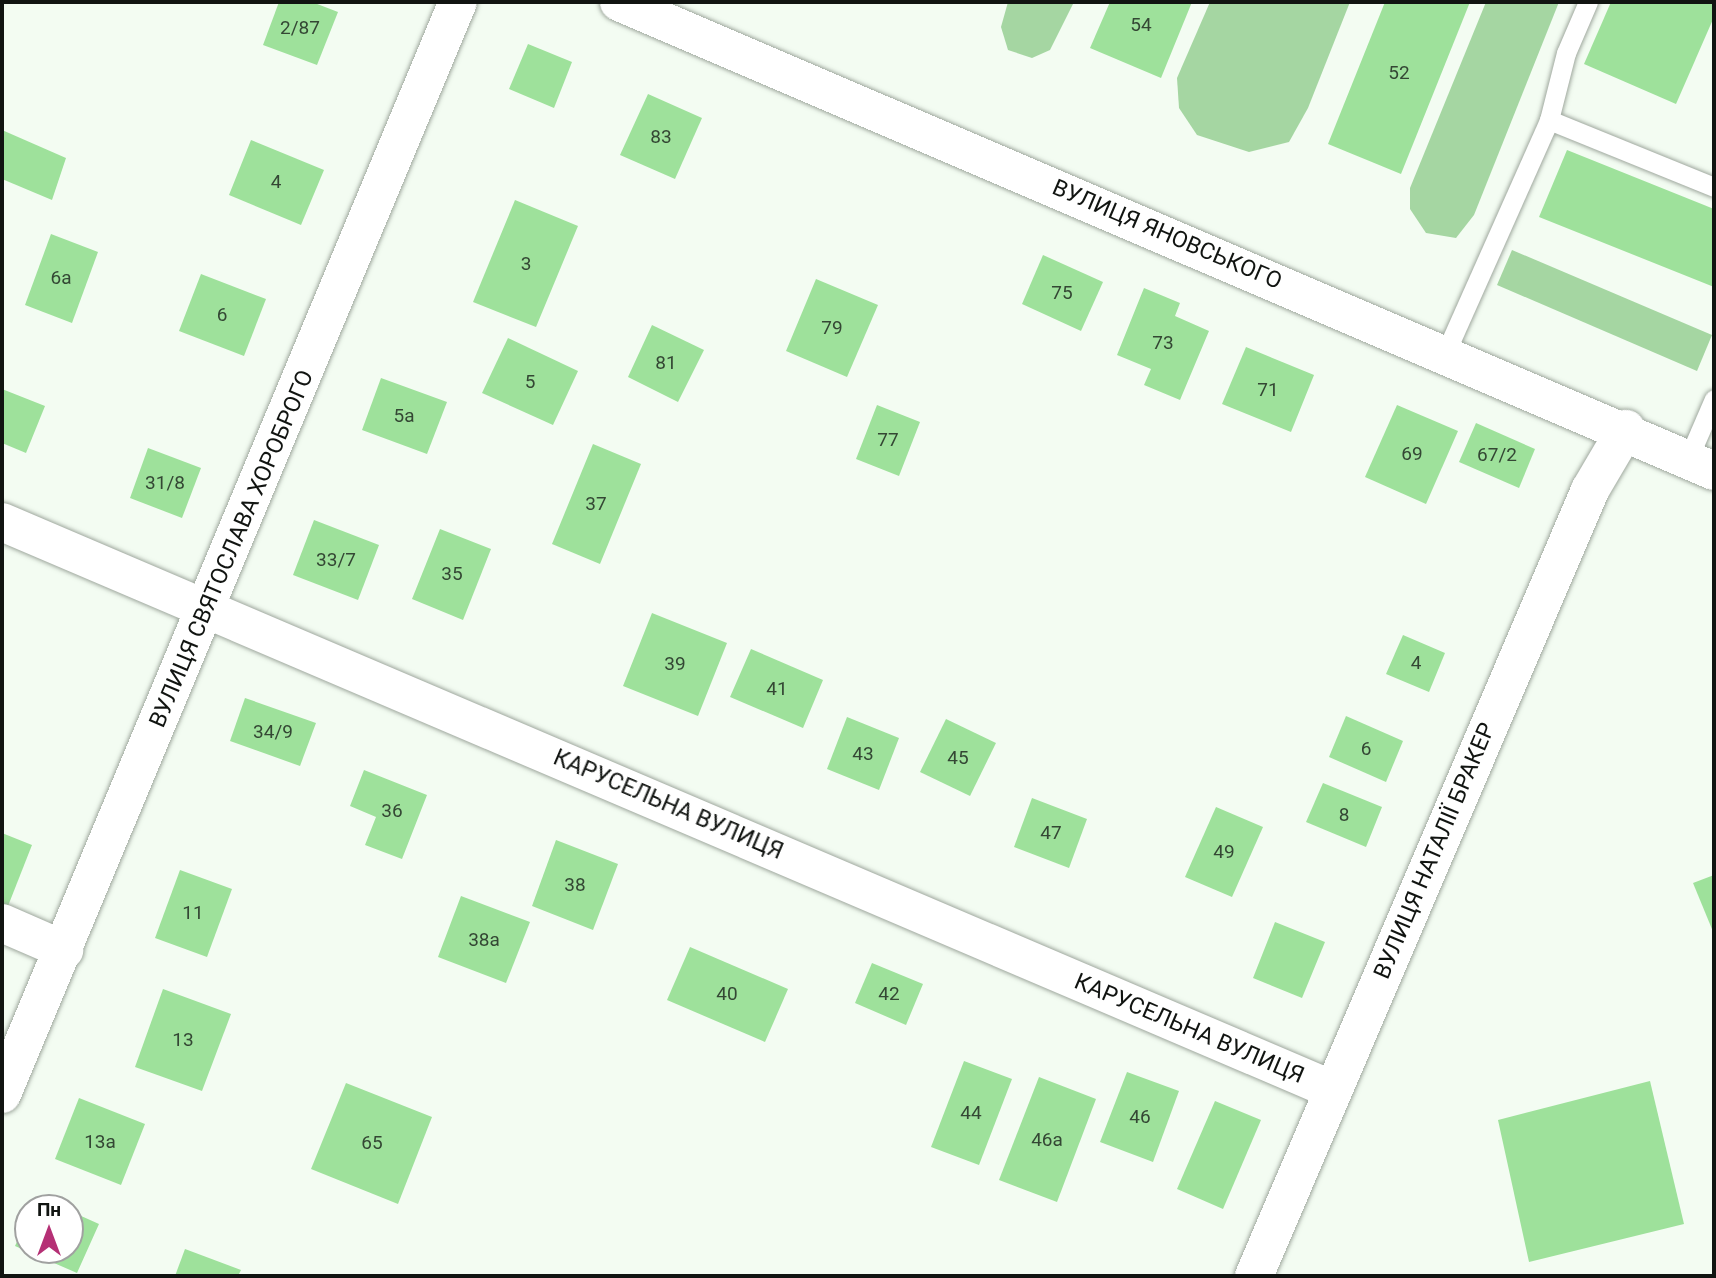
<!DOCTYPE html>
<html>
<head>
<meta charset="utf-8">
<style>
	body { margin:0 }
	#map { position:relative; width:1716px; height:1278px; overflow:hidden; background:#f3fcf2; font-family:Roboto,sans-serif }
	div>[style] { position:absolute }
	.green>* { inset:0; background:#a5d6a2 }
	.building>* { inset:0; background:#9ee19b }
	.roads { filter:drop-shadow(0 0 2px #9fa89e) drop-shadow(0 0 2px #9fa89e) }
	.lane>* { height:19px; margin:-9.5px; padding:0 9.5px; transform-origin:9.5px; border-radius:9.5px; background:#fff }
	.street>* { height:38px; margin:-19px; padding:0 19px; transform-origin:19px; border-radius:19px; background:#fff }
	.secondary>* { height:38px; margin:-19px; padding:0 19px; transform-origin:19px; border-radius:19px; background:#fff }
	span { translate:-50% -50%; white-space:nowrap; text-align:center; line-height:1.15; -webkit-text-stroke:7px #fff; paint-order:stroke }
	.number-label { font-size:19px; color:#344734 }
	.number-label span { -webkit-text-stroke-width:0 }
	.street-label { font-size:23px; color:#111411 }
	.frame { position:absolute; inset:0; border:4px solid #111411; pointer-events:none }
	.north { position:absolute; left:14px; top:1194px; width:70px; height:70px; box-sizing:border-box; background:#fff; border:2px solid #a0a1a0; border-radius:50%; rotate:0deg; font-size:19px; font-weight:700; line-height:28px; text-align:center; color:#111411 }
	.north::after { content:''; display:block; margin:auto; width:24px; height:32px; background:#b53075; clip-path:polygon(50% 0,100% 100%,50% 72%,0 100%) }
</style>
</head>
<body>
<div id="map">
	<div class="green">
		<div style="clip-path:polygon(1008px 2px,1074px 2px,1050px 50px,1032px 58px,1008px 50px,1001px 27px)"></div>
		<div style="clip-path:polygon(1210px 2px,1350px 2px,1308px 108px,1289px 142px,1249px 152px,1197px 135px,1179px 108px,1177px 78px)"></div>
		<div style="clip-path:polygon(1486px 2px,1559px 2px,1474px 215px,1456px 238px,1426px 233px,1410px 209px,1410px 188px)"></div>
		<div style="clip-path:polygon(1512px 250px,1712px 335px,1697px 371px,1497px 285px)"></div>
	</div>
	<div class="building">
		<div style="clip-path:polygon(279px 2px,312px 2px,338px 12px,317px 65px,263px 45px)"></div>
		<div style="clip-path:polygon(1110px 2px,1192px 2px,1161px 78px,1090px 48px)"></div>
		<div style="clip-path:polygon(1385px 2px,1470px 2px,1401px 174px,1328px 144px)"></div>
		<div style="clip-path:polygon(1611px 2px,1714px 2px,1714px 17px,1676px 104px,1584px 64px)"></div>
		<div style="clip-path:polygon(528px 44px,572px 62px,554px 108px,509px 89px)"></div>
		<div style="clip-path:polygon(648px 94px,702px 118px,675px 179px,620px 155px)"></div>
		<div style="clip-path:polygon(2px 130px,66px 158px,52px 200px,2px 179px)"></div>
		<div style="clip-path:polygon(251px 140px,324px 170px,301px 225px,229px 195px)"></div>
		<div style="clip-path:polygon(1567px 150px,1714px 209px,1714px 287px,1539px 217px)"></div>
		<div style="clip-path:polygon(515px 200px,578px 226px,536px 327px,473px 302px)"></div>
		<div style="clip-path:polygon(51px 234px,98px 252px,72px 323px,25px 305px)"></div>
		<div style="clip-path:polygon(1043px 255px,1103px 282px,1081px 331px,1022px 304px)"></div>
		<div style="clip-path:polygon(201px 274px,266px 299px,244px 356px,179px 331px)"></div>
		<div style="clip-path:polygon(816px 279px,878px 305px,847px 377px,786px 351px)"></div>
		<div style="clip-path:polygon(1144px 288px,1180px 303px,1175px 316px,1209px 331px,1180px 400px,1144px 385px,1151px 369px,1117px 355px)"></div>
		<div style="clip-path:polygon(652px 325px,704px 350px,678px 402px,628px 377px)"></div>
		<div style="clip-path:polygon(508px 338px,578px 371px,553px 425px,482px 393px)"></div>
		<div style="clip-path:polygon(1246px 347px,1314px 375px,1291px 432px,1222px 404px)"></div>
		<div style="clip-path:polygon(381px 378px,447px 402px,427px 454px,362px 430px)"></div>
		<div style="clip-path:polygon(2px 389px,45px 406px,26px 453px,2px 443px)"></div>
		<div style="clip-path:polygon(877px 405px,920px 422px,899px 476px,856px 459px)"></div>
		<div style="clip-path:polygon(1397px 405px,1458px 431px,1426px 504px,1365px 477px)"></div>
		<div style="clip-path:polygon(1476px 423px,1535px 449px,1519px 488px,1459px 462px)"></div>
		<div style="clip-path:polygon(593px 444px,641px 464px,600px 564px,552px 544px)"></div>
		<div style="clip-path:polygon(148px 448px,201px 468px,182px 518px,130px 498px)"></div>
		<div style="clip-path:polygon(314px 520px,379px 545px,358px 600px,293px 575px)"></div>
		<div style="clip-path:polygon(440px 529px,491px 549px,463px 620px,412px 599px)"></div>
		<div style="clip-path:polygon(652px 613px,727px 643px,698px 716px,623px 686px)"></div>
		<div style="clip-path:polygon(1403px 635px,1445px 653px,1429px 692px,1386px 674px)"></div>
		<div style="clip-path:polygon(751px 649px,823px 680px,803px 728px,730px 697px)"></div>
		<div style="clip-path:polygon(245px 698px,316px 723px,300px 766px,230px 741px)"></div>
		<div style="clip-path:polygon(1346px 716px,1403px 741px,1386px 782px,1329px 757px)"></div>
		<div style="clip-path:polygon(847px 717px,899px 738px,879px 790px,827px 769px)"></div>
		<div style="clip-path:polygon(946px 719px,996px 743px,970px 796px,920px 772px)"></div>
		<div style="clip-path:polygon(364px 770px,427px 795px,402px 859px,365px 845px,376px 817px,350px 806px)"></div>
		<div style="clip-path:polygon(1323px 783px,1382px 807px,1366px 847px,1306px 822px)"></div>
		<div style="clip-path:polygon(1032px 798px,1087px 819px,1069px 868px,1014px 847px)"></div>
		<div style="clip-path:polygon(1216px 807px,1263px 827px,1232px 897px,1185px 877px)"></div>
		<div style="clip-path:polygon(2px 833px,32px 845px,8px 906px,2px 904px)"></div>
		<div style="clip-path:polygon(556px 840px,618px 864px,593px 930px,532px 906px)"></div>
		<div style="clip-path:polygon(180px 870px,232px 889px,207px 957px,155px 938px)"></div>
		<div style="clip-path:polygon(1714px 875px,1714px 934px,1693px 883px)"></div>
		<div style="clip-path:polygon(461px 896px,530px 922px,506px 983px,438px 957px)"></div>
		<div style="clip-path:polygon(1275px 922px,1325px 942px,1302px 998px,1253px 978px)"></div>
		<div style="clip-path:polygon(690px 947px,788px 989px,765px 1042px,667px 1000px)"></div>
		<div style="clip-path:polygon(872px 963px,923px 984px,906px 1025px,855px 1003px)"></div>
		<div style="clip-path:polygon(163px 989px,231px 1014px,202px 1091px,135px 1067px)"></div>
		<div style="clip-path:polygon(964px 1061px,1012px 1079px,979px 1165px,931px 1147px)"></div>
		<div style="clip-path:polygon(1127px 1072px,1179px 1091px,1153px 1162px,1100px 1142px)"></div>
		<div style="clip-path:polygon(1039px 1077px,1096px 1099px,1057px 1202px,999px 1180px)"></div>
		<div style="clip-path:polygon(1650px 1081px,1684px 1224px,1529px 1262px,1498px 1120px)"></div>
		<div style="clip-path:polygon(346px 1083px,432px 1117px,398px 1204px,311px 1169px)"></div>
		<div style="clip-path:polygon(79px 1098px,145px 1124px,121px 1185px,55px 1159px)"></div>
		<div style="clip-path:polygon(1215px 1101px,1261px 1120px,1223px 1209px,1177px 1189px)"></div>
		<div style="clip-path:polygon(38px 1196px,64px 1208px,32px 1208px)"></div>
		<div style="clip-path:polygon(70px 1211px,99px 1224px,77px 1273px,15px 1246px,28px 1218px,28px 1250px,70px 1250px)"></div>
		<div style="clip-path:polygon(185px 1249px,241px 1270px,238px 1276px,175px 1276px)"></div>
	</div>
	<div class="roads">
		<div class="lane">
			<div style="left:1549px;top:120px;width:178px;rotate:22.1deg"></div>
			<div style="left:1445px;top:354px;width:256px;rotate:-66deg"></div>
			<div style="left:1549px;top:120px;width:69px;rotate:-75.8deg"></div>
			<div style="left:1566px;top:53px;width:56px;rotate:-66.7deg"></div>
			<div style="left:1688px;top:459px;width:65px;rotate:-66.6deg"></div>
		</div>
		<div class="street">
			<div style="left:2px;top:522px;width:1447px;rotate:23.11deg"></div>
			<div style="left:2px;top:923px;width:68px;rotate:23.5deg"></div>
			<div style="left:1254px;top:1276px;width:855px;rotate:-66.85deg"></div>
			<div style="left:1590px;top:490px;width:71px;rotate:-59.5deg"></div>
		</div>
		<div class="secondary">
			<div style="left:619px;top:2px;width:1191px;rotate:23.19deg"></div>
			<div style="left:2px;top:1094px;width:1183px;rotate:-67.34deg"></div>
		</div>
	</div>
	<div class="number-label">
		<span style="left:1141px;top:25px">54</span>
		<span style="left:300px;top:28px">2/87</span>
		<span style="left:1399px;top:73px">52</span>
		<span style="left:661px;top:137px">83</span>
		<span style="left:276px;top:182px">4</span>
		<span style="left:526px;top:264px">3</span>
		<span style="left:61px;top:278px">6а</span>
		<span style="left:1062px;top:293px">75</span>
		<span style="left:222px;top:315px">6</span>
		<span style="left:832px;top:328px">79</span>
		<span style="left:1163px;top:343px">73</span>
		<span style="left:666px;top:363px">81</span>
		<span style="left:530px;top:382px">5</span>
		<span style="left:1268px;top:390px">71</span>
		<span style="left:404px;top:416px">5а</span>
		<span style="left:888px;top:440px">77</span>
		<span style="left:1412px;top:454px">69</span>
		<span style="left:1497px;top:455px">67/2</span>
		<span style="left:165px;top:483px">31/8</span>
		<span style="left:596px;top:504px">37</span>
		<span style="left:336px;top:560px">33/7</span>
		<span style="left:452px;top:574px">35</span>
		<span style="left:1416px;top:663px">4</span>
		<span style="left:675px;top:664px">39</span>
		<span style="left:777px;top:689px">41</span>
		<span style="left:273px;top:732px">34/9</span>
		<span style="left:1366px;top:749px">6</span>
		<span style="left:863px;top:754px">43</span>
		<span style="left:958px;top:758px">45</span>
		<span style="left:392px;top:811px">36</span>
		<span style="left:1344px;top:815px">8</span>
		<span style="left:1051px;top:833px">47</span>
		<span style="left:1224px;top:852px">49</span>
		<span style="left:575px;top:885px">38</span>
		<span style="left:193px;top:913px">11</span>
		<span style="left:484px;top:940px">38а</span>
		<span style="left:727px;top:994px">40</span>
		<span style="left:889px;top:994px">42</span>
		<span style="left:183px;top:1040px">13</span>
		<span style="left:971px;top:1113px">44</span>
		<span style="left:1140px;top:1117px">46</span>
		<span style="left:1047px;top:1140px">46а</span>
		<span style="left:100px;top:1142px">13а</span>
		<span style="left:372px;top:1143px">65</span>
	</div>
	<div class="street-label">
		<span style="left:1167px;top:235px;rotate:23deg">ВУЛИЦЯ ЯНОВСЬКОГО</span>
		<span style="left:232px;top:549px;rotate:-67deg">ВУЛИЦЯ СВЯТОСЛАВА ХОРОБРОГО</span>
		<span style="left:668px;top:805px;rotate:23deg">КАРУСЕЛЬНА ВУЛИЦЯ</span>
		<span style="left:1435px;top:851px;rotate:-67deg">ВУЛИЦЯ НАТАЛІЇ БРАКЕР</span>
		<span style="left:1189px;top:1029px;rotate:23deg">КАРУСЕЛЬНА ВУЛИЦЯ</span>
	</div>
	<div class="frame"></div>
	<div class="north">Пн</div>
</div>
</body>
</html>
